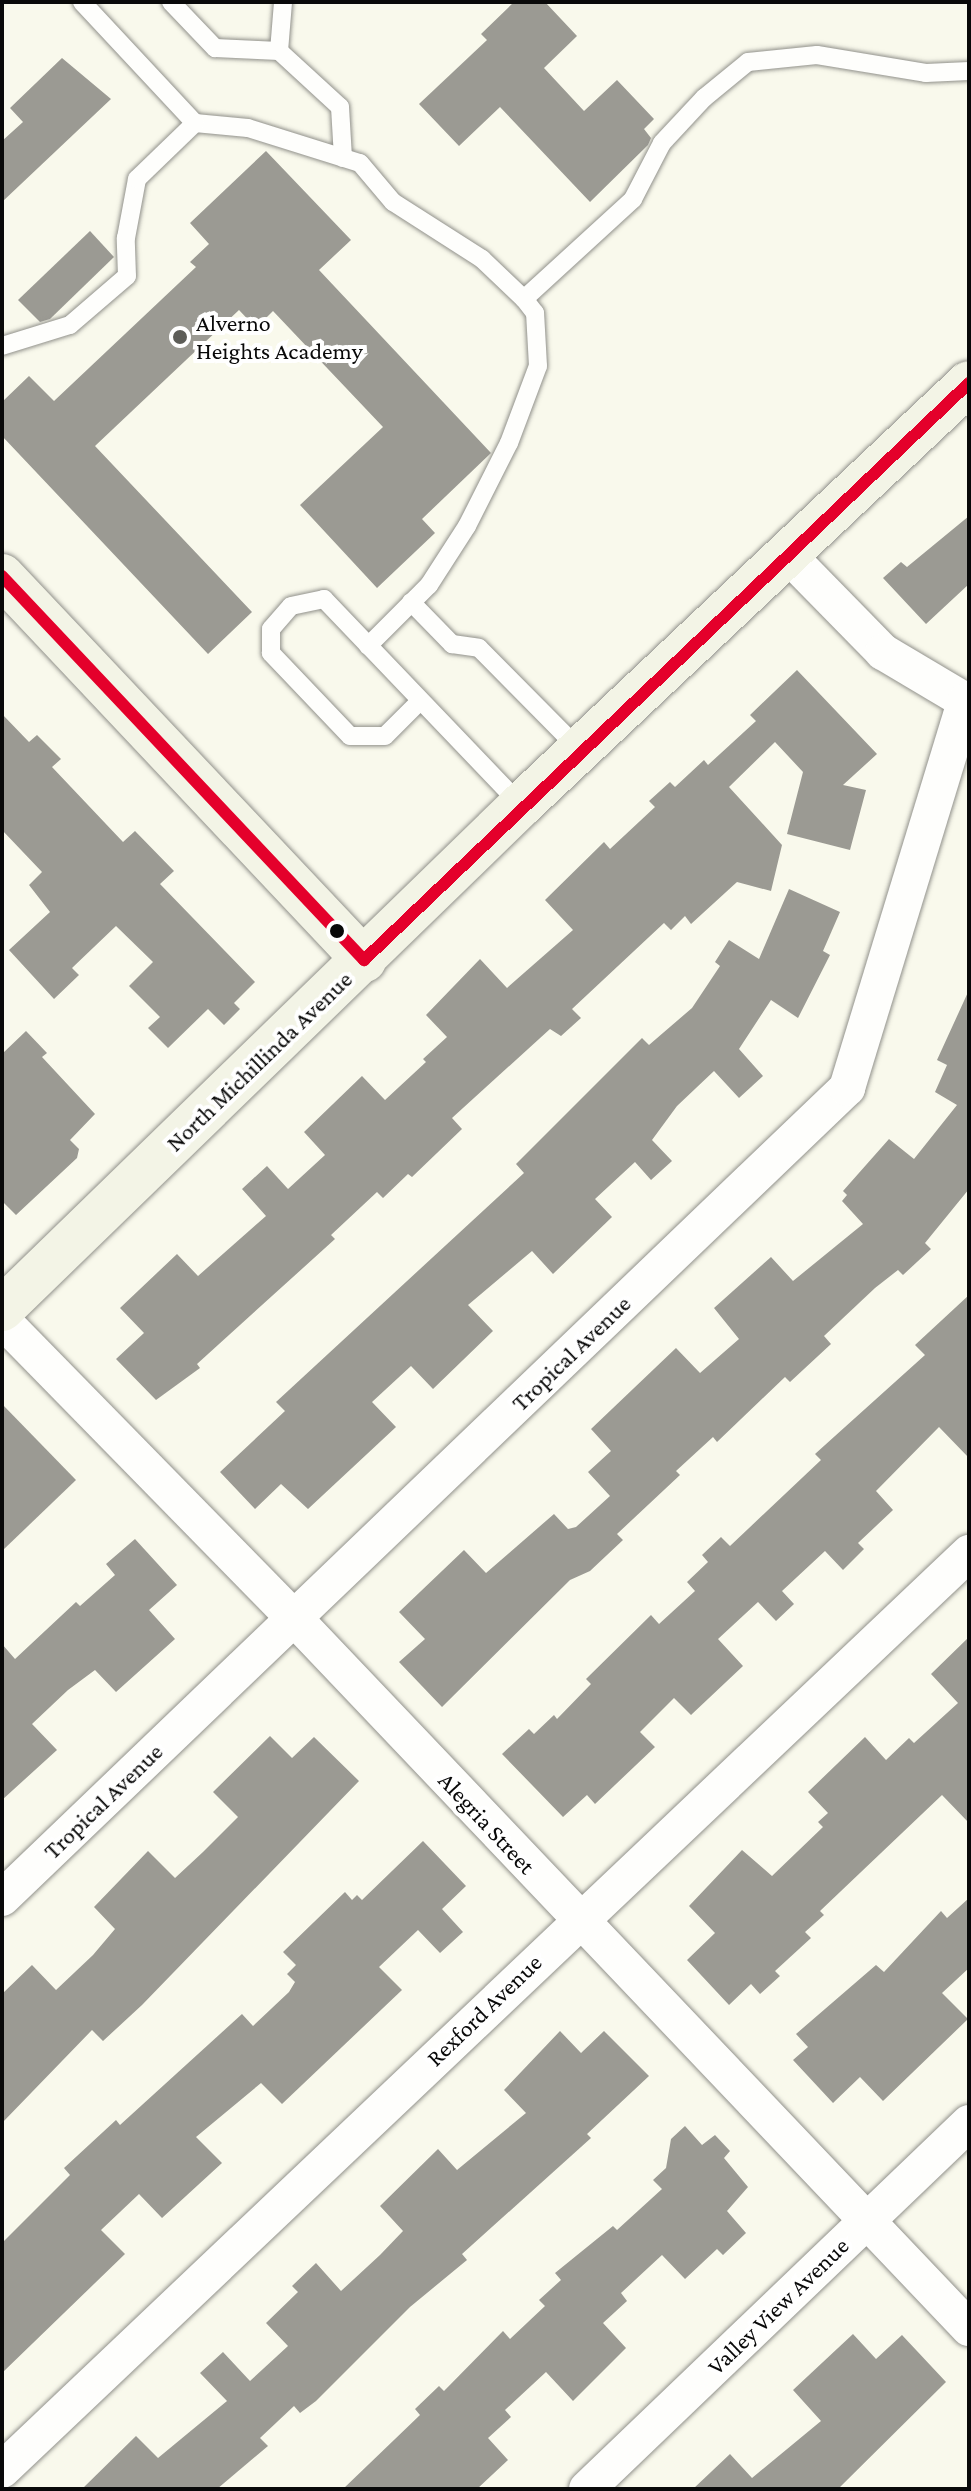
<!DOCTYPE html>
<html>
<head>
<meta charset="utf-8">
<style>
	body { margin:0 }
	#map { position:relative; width:971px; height:2491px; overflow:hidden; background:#f9f9ec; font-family:"Crimson Pro",serif }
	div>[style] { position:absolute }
	.building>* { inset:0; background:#9b9a93 }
	.roads { filter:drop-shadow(0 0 2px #91918b) drop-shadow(0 0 2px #91918b) }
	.lane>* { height:18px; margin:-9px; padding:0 9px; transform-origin:9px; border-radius:9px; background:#fefefc }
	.street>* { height:36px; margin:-18px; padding:0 18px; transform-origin:18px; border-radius:18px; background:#fefefc }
	.secondary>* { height:44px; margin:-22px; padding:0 22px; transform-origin:22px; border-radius:22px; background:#f3f4e6 }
	.bus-1>* { height:12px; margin:-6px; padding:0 6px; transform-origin:6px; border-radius:6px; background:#e4002b }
	.dots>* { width:22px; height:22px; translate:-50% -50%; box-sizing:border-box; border:4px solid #fff; border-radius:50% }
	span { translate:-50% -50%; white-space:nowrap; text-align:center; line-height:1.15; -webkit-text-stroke:8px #fff; paint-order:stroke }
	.poi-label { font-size:24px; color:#090909 }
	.left { translate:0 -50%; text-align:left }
	.street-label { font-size:24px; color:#090909 }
	.frame { position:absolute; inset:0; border:4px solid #090909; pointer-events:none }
</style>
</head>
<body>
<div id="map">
	<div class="building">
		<div style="clip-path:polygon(514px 2px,545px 2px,577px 36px,544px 68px,584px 111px,617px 80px,654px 119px,644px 129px,651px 138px,648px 145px,590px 202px,500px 107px,459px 146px,419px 104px,487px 40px,481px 34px)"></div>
		<div style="clip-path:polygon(62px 58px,111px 99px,2px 202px,2px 141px,23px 122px,10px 108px)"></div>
		<div style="clip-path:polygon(266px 151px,351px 240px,319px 270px,491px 453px,422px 519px,435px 533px,377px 588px,300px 505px,383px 427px,273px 311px,256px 328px,239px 310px,95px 446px,252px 612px,208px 654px,2px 436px,2px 402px,29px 376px,54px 401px,196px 267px,190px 262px,209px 244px,190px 223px)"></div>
		<div style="clip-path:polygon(90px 231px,114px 257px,50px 319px,40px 322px,18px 300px)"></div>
		<div style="clip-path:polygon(969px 516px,969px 584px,926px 624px,883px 578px,901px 562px,907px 567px)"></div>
		<div style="clip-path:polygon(797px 670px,877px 754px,843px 785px,866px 790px,850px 850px,787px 834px,803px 772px,775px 742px,729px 787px,782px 845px,771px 891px,737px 882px,691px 924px,685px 916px,671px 930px,664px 923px,572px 1009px,581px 1018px,561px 1036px,550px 1029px,452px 1118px,462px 1129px,412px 1177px,408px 1174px,383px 1198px,377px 1192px,331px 1235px,335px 1239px,197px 1364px,200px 1368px,156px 1400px,116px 1359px,144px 1333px,120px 1308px,177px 1254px,198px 1276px,266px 1216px,242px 1189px,267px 1166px,288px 1189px,325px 1155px,304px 1132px,362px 1076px,385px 1100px,426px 1062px,423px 1059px,447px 1037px,426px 1015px,480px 959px,507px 988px,573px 930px,545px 900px,604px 842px,610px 849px,655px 807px,649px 801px,670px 782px,675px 787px,704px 760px,708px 765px,756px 721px,750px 715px)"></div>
		<div style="clip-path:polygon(2px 714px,29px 742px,37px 735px,61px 759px,52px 767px,123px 842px,135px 831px,174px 871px,160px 884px,255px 982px,234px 1003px,240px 1009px,224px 1025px,208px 1009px,168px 1048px,148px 1028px,160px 1017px,129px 986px,153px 962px,116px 926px,72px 968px,79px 975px,54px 999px,9px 950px,50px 912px,29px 885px,42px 872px,2px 830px)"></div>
		<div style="clip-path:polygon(789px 889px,840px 912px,823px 951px,830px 955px,798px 1018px,771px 1000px,739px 1049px,763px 1076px,739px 1098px,714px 1071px,677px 1106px,652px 1140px,672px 1161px,651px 1180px,635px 1162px,595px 1199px,612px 1217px,553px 1274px,532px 1251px,468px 1305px,493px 1331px,433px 1389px,411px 1366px,372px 1402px,396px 1427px,308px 1509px,281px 1484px,255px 1509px,220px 1472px,285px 1411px,276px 1402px,524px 1173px,516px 1164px,642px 1038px,649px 1045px,692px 1008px,720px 966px,715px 962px,729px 940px,759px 959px)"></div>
		<div style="clip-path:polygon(969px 990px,969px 1189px,925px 1243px,931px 1249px,903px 1275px,898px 1270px,875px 1288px,824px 1336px,831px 1344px,790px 1382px,785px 1377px,717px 1442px,713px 1437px,676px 1471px,680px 1475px,617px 1534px,623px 1540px,590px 1571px,570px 1580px,442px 1707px,399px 1662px,425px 1639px,399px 1612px,464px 1550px,486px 1573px,554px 1514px,568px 1529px,576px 1527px,610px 1496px,588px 1472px,611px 1451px,591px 1429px,676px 1348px,700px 1373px,739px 1339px,714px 1308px,771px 1257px,793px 1281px,863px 1224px,842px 1201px,847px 1195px,843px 1191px,889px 1139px,914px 1159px,957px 1105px,935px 1092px,947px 1065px,937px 1060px)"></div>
		<div style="clip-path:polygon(26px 1031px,47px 1053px,42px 1057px,95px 1114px,70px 1140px,79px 1149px,77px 1158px,16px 1215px,2px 1201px,2px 1054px)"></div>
		<div style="clip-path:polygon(969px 1295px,969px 1458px,939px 1427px,876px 1491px,893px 1510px,858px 1543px,864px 1549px,843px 1570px,825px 1551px,782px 1591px,794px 1604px,776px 1621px,758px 1602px,718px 1639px,743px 1666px,691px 1715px,674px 1698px,640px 1732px,655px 1747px,595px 1804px,587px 1795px,563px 1817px,502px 1754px,529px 1729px,534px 1734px,554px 1715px,557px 1719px,591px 1684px,586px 1679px,651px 1615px,659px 1624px,695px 1591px,687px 1582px,708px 1562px,702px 1555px,721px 1537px,730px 1546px,821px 1460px,815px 1454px,925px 1355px,915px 1345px)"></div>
		<div style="clip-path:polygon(2px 1404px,76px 1480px,2px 1551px)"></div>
		<div style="clip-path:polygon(135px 1539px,177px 1585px,149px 1610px,175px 1639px,116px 1692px,95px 1670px,68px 1690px,32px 1724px,57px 1750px,2px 1800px,2px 1644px,15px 1659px,76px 1602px,80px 1606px,115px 1575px,106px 1564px)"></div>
		<div style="clip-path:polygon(969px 1637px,969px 1823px,942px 1795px,820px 1911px,824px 1915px,805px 1932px,811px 1938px,775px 1971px,780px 1976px,760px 1994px,751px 1984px,729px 2005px,687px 1960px,715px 1933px,689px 1906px,742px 1850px,772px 1876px,823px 1827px,818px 1822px,828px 1813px,808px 1792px,865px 1737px,886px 1760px,909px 1738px,914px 1743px,958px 1703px,931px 1674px)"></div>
		<div style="clip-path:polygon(270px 1736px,292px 1758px,314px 1737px,359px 1781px,142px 2005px,103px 2041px,92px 2030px,2px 2123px,2px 1994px,32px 1965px,56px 1990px,93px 1955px,115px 1929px,94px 1907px,148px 1851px,175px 1878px,203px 1852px,238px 1817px,213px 1792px)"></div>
		<div style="clip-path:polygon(423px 1841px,466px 1886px,442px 1909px,463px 1932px,440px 1953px,418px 1930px,379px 1967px,402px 1990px,282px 2104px,261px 2083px,196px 2137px,222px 2163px,162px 2218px,139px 2194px,101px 2230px,125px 2254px,2px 2373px,2px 2243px,70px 2175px,64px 2168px,116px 2120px,120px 2125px,242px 2014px,253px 2026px,289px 1992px,295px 1982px,287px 1974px,296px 1965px,283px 1952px,345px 1892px,352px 1900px,357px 1895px,362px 1900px)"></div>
		<div style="clip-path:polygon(969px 1898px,969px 1968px,942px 1993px,968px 2019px,883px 2101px,860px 2077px,833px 2103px,793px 2060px,808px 2047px,796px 2034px,876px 1965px,884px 1972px,941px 1911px,947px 1918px)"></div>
		<div style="clip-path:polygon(560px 2031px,581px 2053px,604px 2031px,649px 2076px,587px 2134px,591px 2138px,462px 2254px,467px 2260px,410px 2307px,316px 2401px,300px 2413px,294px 2406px,260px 2438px,268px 2446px,217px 2489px,82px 2489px,136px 2436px,158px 2458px,227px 2401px,200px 2373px,223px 2352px,250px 2381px,288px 2346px,266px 2323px,298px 2292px,292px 2286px,316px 2263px,341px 2291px,380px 2255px,403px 2231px,380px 2206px,438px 2149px,457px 2170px,526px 2113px,504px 2090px)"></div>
		<div style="clip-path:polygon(685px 2126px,702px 2145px,715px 2135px,730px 2151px,724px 2158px,748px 2187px,727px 2211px,746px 2233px,723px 2255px,717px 2249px,685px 2279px,662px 2255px,621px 2293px,627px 2301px,603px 2323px,626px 2348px,573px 2401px,546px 2372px,505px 2410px,511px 2417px,488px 2438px,508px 2460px,477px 2489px,343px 2489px,420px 2415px,415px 2409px,439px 2386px,444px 2391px,503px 2331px,510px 2339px,545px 2306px,539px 2300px,561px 2280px,555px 2273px,613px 2226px,617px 2230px,662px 2189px,653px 2180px,666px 2168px,671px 2139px)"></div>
		<div style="clip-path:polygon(853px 2334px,876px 2359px,902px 2335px,946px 2382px,838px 2489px,693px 2489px,730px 2454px,752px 2478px,821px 2421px,793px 2390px)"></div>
	</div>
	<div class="roads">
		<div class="lane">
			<div style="left:82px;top:2px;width:166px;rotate:47deg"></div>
			<div style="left:195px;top:123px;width:53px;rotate:5.4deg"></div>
			<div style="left:248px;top:128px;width:117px;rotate:17.4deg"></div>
			<div style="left:360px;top:163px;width:51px;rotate:49.8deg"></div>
			<div style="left:393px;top:202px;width:106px;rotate:32.6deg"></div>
			<div style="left:482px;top:259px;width:58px;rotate:43.6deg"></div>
			<div style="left:171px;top:2px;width:64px;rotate:46.3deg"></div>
			<div style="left:215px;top:48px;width:64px;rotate:2.7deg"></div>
			<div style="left:279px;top:51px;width:49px;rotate:-85.3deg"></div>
			<div style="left:279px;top:51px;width:83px;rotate:42.6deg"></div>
			<div style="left:340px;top:107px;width:51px;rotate:86.6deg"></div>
			<div style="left:2px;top:346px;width:71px;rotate:-17.2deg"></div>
			<div style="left:70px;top:325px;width:75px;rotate:-40.7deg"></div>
			<div style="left:127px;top:276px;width:38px;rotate:-92deg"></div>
			<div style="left:126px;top:238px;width:60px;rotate:-79.4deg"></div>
			<div style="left:137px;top:179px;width:81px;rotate:-44deg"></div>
			<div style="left:411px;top:602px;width:59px;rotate:45.7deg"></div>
			<div style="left:452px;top:644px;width:27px;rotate:8deg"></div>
			<div style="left:479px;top:648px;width:144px;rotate:45.3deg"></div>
			<div style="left:368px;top:646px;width:86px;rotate:-45deg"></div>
			<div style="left:429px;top:585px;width:70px;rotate:-57.2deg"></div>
			<div style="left:467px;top:526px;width:93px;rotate:-63.2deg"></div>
			<div style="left:509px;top:443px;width:82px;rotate:-69.4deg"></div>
			<div style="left:538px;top:366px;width:53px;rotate:-93.2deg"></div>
			<div style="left:535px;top:313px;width:18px;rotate:-128deg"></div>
			<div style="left:524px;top:299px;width:148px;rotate:-42.5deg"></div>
			<div style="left:633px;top:199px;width:63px;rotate:-62.6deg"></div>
			<div style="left:662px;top:143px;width:62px;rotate:-47deg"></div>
			<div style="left:704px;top:98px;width:57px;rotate:-39.3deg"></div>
			<div style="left:748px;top:62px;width:69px;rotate:-5.8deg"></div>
			<div style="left:817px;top:55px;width:110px;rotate:9.4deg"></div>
			<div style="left:926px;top:73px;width:43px;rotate:-2.7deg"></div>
			<div style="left:420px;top:701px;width:49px;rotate:135deg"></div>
			<div style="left:385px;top:736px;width:35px;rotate:180deg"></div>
			<div style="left:350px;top:736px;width:115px;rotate:-133.6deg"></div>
			<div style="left:271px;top:653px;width:24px;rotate:-90deg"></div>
			<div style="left:271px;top:629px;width:30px;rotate:-49deg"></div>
			<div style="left:291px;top:606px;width:34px;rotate:-12deg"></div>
			<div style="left:324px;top:599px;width:285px;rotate:46.3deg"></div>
		</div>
		<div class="street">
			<div style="left:788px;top:555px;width:136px;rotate:45.6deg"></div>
			<div style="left:883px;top:652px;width:100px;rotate:30.7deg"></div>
			<div style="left:2px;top:1320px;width:417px;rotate:45.6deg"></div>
			<div style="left:294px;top:1618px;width:980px;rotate:46.45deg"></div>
			<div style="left:2px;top:1898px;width:1171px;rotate:-43.79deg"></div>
			<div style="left:847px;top:1088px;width:404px;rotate:-73deg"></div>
			<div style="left:2px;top:2470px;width:1333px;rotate:-43.48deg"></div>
			<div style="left:587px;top:2489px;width:529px;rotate:-43.77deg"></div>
		</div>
		<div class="secondary">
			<div style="left:2px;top:576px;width:528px;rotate:46.69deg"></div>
			<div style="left:2px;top:1309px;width:723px;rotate:-44.16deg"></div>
			<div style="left:521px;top:805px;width:615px;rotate:-43.29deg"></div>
		</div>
	</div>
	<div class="bus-1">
		<div style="left:2px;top:576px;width:528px;rotate:46.69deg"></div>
		<div style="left:364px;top:960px;width:836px;rotate:-43.64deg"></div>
	</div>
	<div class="dots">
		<div style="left:180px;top:337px;background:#5d5d58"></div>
		<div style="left:337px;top:931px;background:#090909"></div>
	</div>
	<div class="poi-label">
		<span class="left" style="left:196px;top:337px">Alverno<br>Heights Academy</span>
	</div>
	<div class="street-label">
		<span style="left:259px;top:1061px;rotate:-44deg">North Michillinda Avenue</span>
		<span style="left:571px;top:1353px;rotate:-44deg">Tropical Avenue</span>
		<span style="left:103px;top:1801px;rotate:-44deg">Tropical Avenue</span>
		<span style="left:487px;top:1823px;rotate:47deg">Alegria Street</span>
		<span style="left:484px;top:2010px;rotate:-44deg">Rexford Avenue</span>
		<span style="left:778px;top:2306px;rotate:-44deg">Valley View Avenue</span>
	</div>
	<div class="frame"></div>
</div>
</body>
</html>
